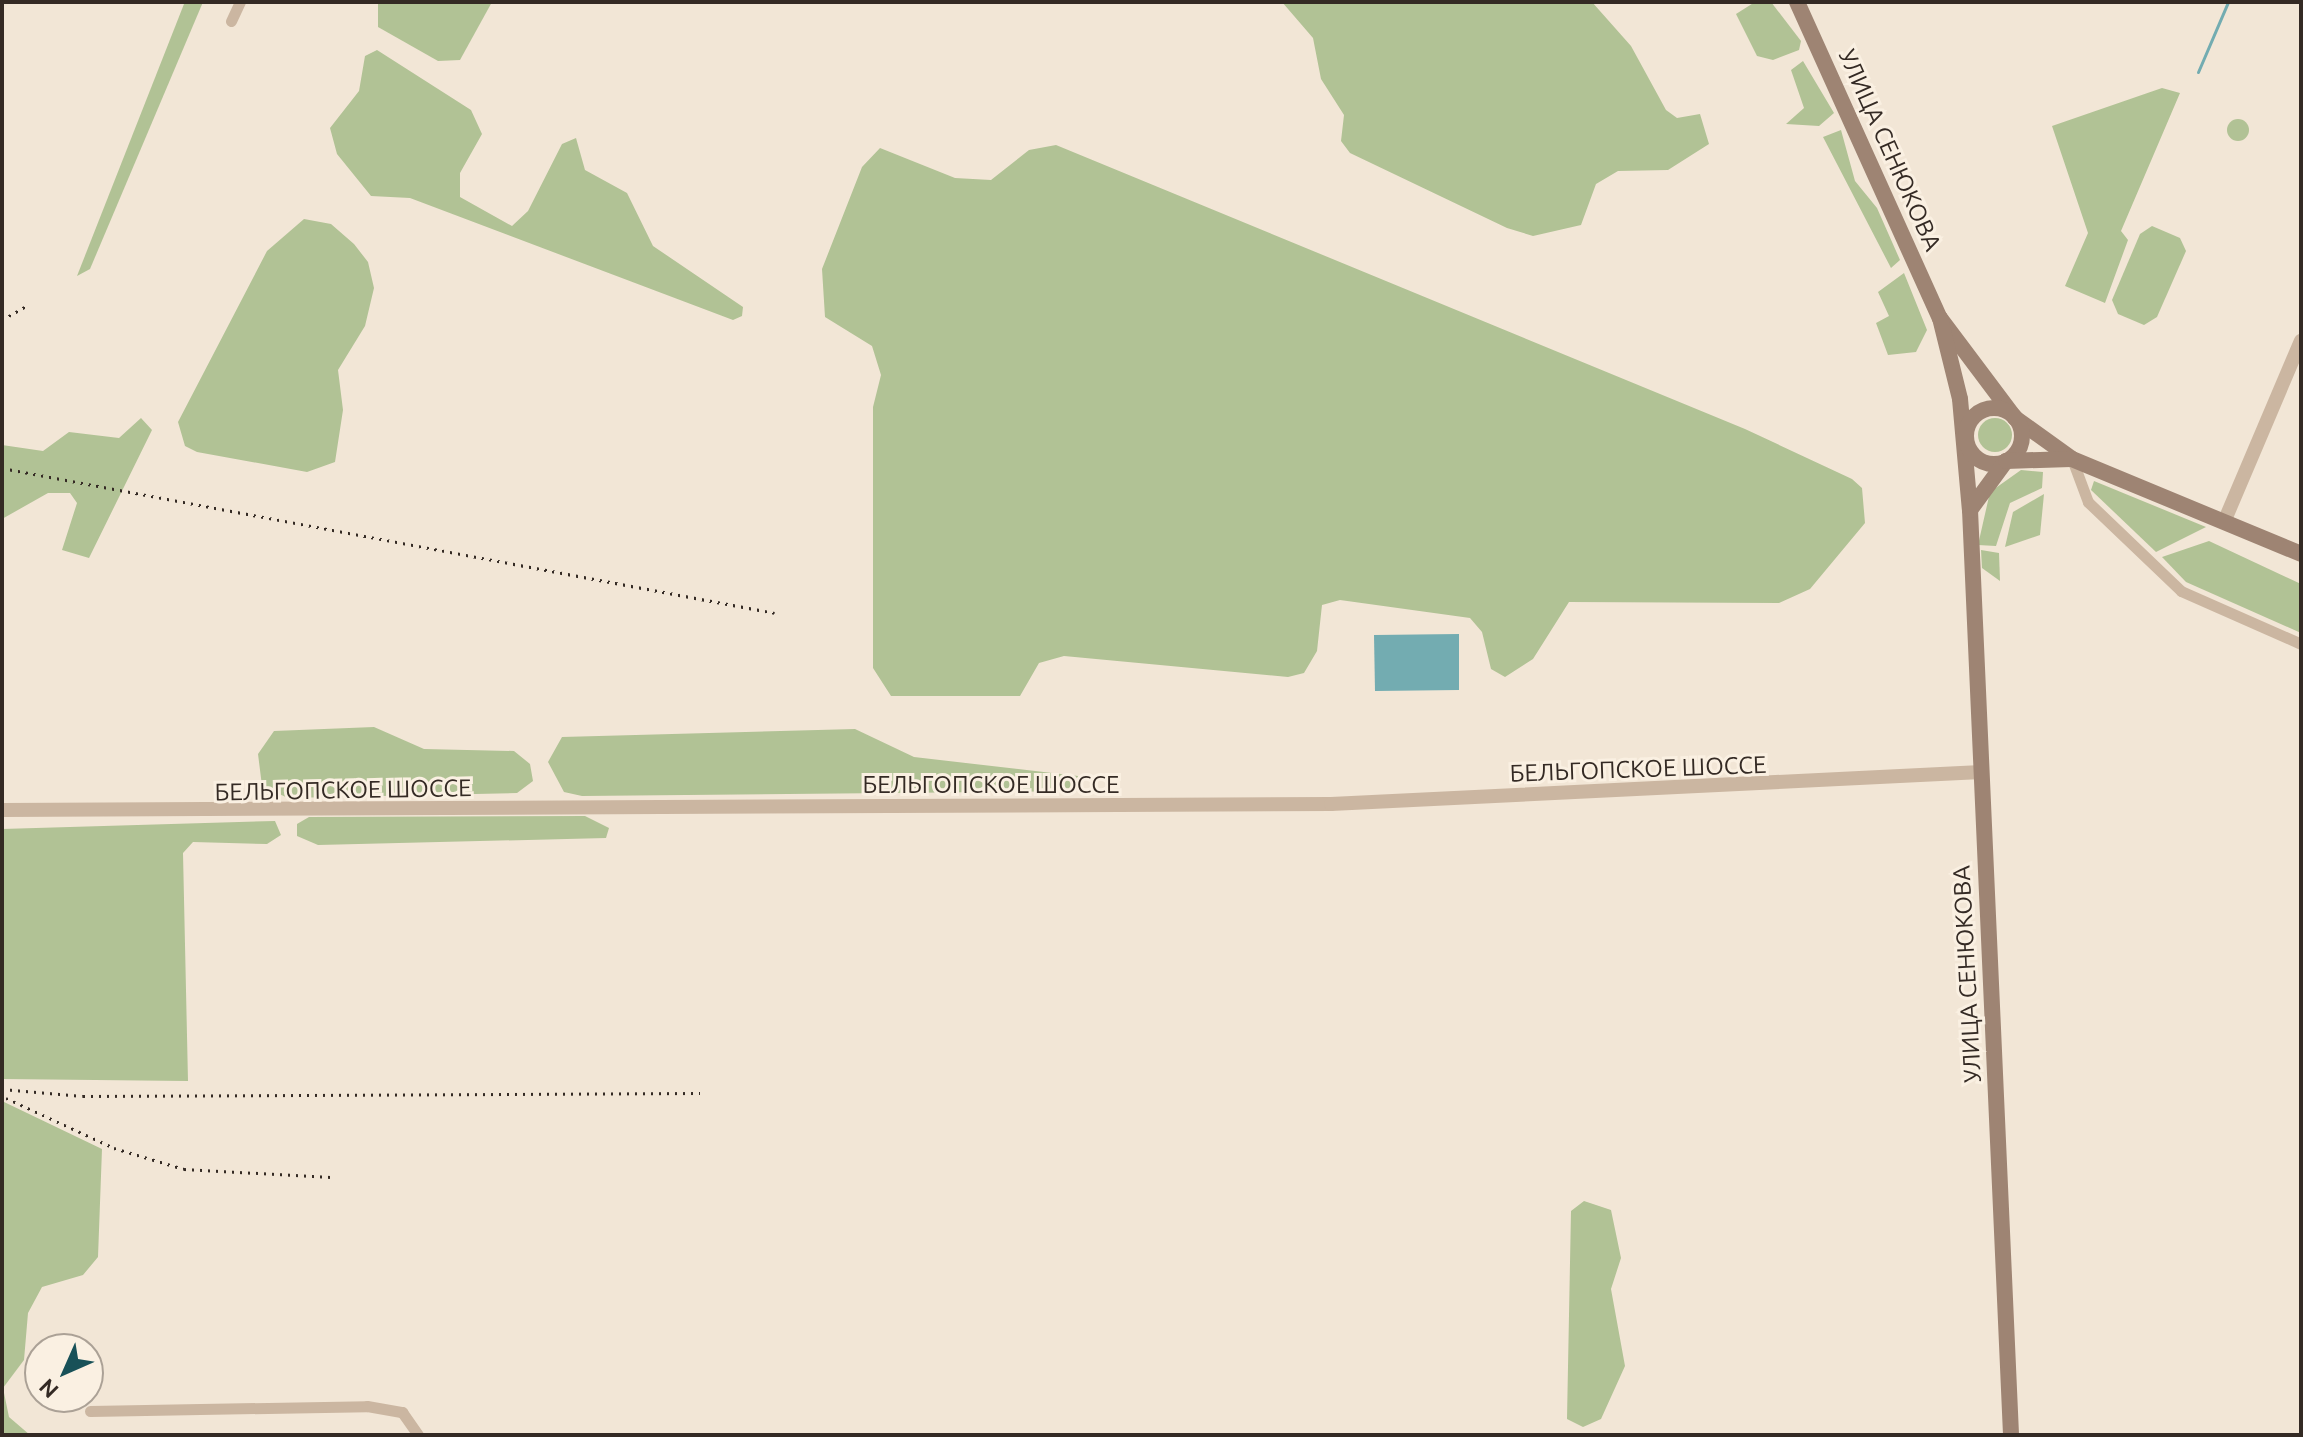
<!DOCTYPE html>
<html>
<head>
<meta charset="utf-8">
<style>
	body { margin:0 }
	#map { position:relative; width:2303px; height:1437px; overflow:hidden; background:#f2e6d6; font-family:Ubuntu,sans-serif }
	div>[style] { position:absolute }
	.green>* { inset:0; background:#b1c295 }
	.round { border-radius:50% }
	.water>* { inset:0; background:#73acb1 }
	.stream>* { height:3px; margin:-1.5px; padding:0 1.5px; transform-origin:1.5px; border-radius:1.5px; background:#73acb1 }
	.minor>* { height:11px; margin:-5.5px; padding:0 5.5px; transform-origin:5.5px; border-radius:5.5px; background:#cbb6a1 }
	.tertiary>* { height:14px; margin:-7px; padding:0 7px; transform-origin:7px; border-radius:7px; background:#cbb6a1 }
	.secondary>* { height:16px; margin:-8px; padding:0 8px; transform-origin:8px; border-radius:8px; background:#9e8473 }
	.secondary>.ring { margin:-8px; padding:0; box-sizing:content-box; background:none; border:16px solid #9e8473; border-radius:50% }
	.rail>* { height:3px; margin-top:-1.5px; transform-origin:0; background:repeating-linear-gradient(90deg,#342a24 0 2px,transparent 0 8px) }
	span { translate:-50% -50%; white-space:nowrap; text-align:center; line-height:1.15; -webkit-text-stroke:6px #faf0e2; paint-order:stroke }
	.street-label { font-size:24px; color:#342a24 }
	.frame { position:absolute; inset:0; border:4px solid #342a24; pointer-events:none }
	.north { position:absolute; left:24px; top:1333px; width:80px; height:80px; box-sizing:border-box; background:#faf0e2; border:2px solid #aba196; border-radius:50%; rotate:225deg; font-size:22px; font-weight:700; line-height:32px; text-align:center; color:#342a24 }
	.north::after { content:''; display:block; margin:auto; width:28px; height:36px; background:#185158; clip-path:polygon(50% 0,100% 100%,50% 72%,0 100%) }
</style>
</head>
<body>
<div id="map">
	<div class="green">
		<div style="clip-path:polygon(203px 2px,90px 269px,77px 276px,184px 4px)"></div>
		<div style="clip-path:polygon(378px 2px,492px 2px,460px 60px,438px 61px,378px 27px)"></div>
		<div style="clip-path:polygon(1282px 2px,1592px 2px,1631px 46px,1666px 110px,1677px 118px,1700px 114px,1709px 144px,1668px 170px,1618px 171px,1596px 184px,1581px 225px,1533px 236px,1507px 228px,1350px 153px,1341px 141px,1344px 115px,1321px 79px,1313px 38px)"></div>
		<div style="clip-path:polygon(1755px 2px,1771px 2px,1801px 41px,1799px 50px,1773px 60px,1757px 56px,1736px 14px)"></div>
		<div style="clip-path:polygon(377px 50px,471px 110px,482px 134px,460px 173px,460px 197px,512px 226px,528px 211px,562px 144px,576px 138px,585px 170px,627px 193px,653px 246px,743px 307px,742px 316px,733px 320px,410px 198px,371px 196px,337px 154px,330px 128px,359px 91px,365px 56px)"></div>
		<div style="clip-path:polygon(1803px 61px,1834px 113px,1819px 126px,1786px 124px,1804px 108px,1791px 70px)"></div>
		<div style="clip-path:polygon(2162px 88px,2180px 93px,2121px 231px,2128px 240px,2105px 303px,2065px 286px,2088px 233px,2052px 126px)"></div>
		<div class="round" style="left:2227px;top:119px;width:22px;height:22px"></div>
		<div style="clip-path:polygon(1841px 130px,1855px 181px,1877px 208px,1900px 260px,1891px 268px,1823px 137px)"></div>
		<div style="clip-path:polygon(1056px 145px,1745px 429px,1852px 479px,1862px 488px,1865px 523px,1810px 589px,1779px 603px,1569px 602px,1533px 659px,1505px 677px,1491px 669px,1482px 632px,1470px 618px,1340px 600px,1322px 605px,1317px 651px,1304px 673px,1288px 677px,1064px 656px,1039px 663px,1020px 696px,891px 696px,873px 668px,873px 407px,881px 375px,872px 346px,825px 317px,822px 269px,862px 167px,880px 148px,955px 178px,991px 180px,1029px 150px)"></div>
		<div style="clip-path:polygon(304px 219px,331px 224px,354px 244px,368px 262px,374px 288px,365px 326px,338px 370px,343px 410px,335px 462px,307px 472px,197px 452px,185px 446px,178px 422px,267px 251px)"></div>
		<div style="clip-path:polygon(2152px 226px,2180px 238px,2186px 251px,2157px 317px,2144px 325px,2118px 314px,2112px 300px,2140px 234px)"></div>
		<div style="clip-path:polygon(1904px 273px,1927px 330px,1916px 352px,1888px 355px,1876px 323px,1889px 316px,1878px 292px)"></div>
		<div class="round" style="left:1978px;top:418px;width:34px;height:34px"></div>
		<div style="clip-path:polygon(141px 418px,152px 430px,89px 558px,62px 550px,77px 503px,70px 493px,48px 493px,2px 519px,2px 445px,43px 451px,69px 432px,119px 438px)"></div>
		<div style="clip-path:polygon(2021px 470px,2043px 472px,2042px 488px,2010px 503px,1996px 546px,1978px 545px,1990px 492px)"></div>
		<div style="clip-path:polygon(2094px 481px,2206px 527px,2156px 552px,2091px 490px)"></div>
		<div style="clip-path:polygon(2044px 494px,2040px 535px,2005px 547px,2013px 512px)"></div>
		<div style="clip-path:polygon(2209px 541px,2301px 584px,2301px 633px,2186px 582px,2162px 557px)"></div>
		<div style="clip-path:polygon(1981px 550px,1999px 553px,2000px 581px,1982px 568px)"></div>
		<div style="clip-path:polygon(374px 727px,424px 749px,514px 751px,530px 764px,533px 781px,517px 793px,288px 798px,262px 786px,258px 754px,274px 731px)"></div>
		<div style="clip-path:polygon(855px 729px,914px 757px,1078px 776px,1085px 791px,582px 796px,564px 792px,548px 762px,562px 737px)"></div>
		<div style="clip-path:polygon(585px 816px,609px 828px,606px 838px,318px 845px,297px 836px,297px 824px,309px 817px)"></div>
		<div style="clip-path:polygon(275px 821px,281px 835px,267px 844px,193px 842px,183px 853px,188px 1081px,2px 1079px,2px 829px)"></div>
		<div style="clip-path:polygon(2px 1101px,102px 1149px,98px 1257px,83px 1275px,42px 1287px,28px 1313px,24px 1360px,3px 1388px,9px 1417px,30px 1435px,2px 1435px)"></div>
		<div style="clip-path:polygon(1584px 1201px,1611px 1210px,1621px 1258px,1611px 1289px,1625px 1366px,1601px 1419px,1583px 1427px,1567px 1419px,1571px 1211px)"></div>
	</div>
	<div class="water">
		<div style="clip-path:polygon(1459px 634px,1459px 690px,1375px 691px,1374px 635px)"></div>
	</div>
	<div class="stream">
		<div style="left:2198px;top:72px;width:76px;rotate:-66.8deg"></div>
	</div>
	<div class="minor">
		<div style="left:231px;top:21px;width:21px;rotate:-65deg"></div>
		<div style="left:2072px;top:459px;width:46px;rotate:69.6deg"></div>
		<div style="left:2088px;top:502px;width:129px;rotate:43.7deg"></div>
		<div style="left:2181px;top:591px;width:131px;rotate:23.8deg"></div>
		<div style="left:90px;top:1411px;width:277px;rotate:-1deg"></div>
		<div style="left:367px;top:1406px;width:36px;rotate:10deg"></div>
		<div style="left:402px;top:1412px;width:28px;rotate:55deg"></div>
	</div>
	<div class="tertiary">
		<div style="left:2224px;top:522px;width:197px;rotate:-67deg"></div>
		<div style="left:2px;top:810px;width:1329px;rotate:-0.26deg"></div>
		<div style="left:1331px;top:804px;width:651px;rotate:-2.82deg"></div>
	</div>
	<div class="secondary">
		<div style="left:1797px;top:2px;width:347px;rotate:65.7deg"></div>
		<div style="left:1940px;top:318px;width:125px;rotate:53.1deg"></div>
		<div style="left:2015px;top:418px;width:70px;rotate:35.7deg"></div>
		<div style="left:2072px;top:459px;width:248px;rotate:22.5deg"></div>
		<div style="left:1940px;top:318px;width:83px;rotate:76.1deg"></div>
		<div style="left:1960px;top:399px;width:111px;rotate:84.9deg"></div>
		<div style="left:1970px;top:510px;width:926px;rotate:87.46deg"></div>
		<div class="ring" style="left:1966px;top:408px;width:40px;height:40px"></div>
		<div style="left:1970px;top:510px;width:61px;rotate:-53.7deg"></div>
		<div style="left:2006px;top:461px;width:65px;rotate:-1.8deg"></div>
	</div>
	<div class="rail">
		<div style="left:2px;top:320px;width:28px;rotate:-30deg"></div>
		<div style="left:2px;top:468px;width:786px;rotate:10.62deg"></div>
		<div style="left:2px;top:1089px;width:81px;rotate:4.9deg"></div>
		<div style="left:83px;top:1096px;width:617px;rotate:-0.28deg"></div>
		<div style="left:6px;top:1098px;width:119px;rotate:24.8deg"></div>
		<div style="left:114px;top:1148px;width:73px;rotate:16.7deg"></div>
		<div style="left:184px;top:1169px;width:147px;rotate:3.1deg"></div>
	</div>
	<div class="street-label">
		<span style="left:1890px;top:150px;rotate:66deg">УЛИЦА СЕНЮКОВА</span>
		<span style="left:1638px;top:769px;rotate:-2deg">БЕЛЬГОПСКОЕ ШОССЕ</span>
		<span style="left:991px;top:785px">БЕЛЬГОПСКОЕ ШОССЕ</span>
		<span style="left:343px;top:790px;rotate:-1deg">БЕЛЬГОПСКОЕ ШОССЕ</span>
		<span style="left:1967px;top:974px;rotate:-93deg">УЛИЦА СЕНЮКОВА</span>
	</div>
	<div class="frame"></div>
	<div class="north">N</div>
</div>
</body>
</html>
